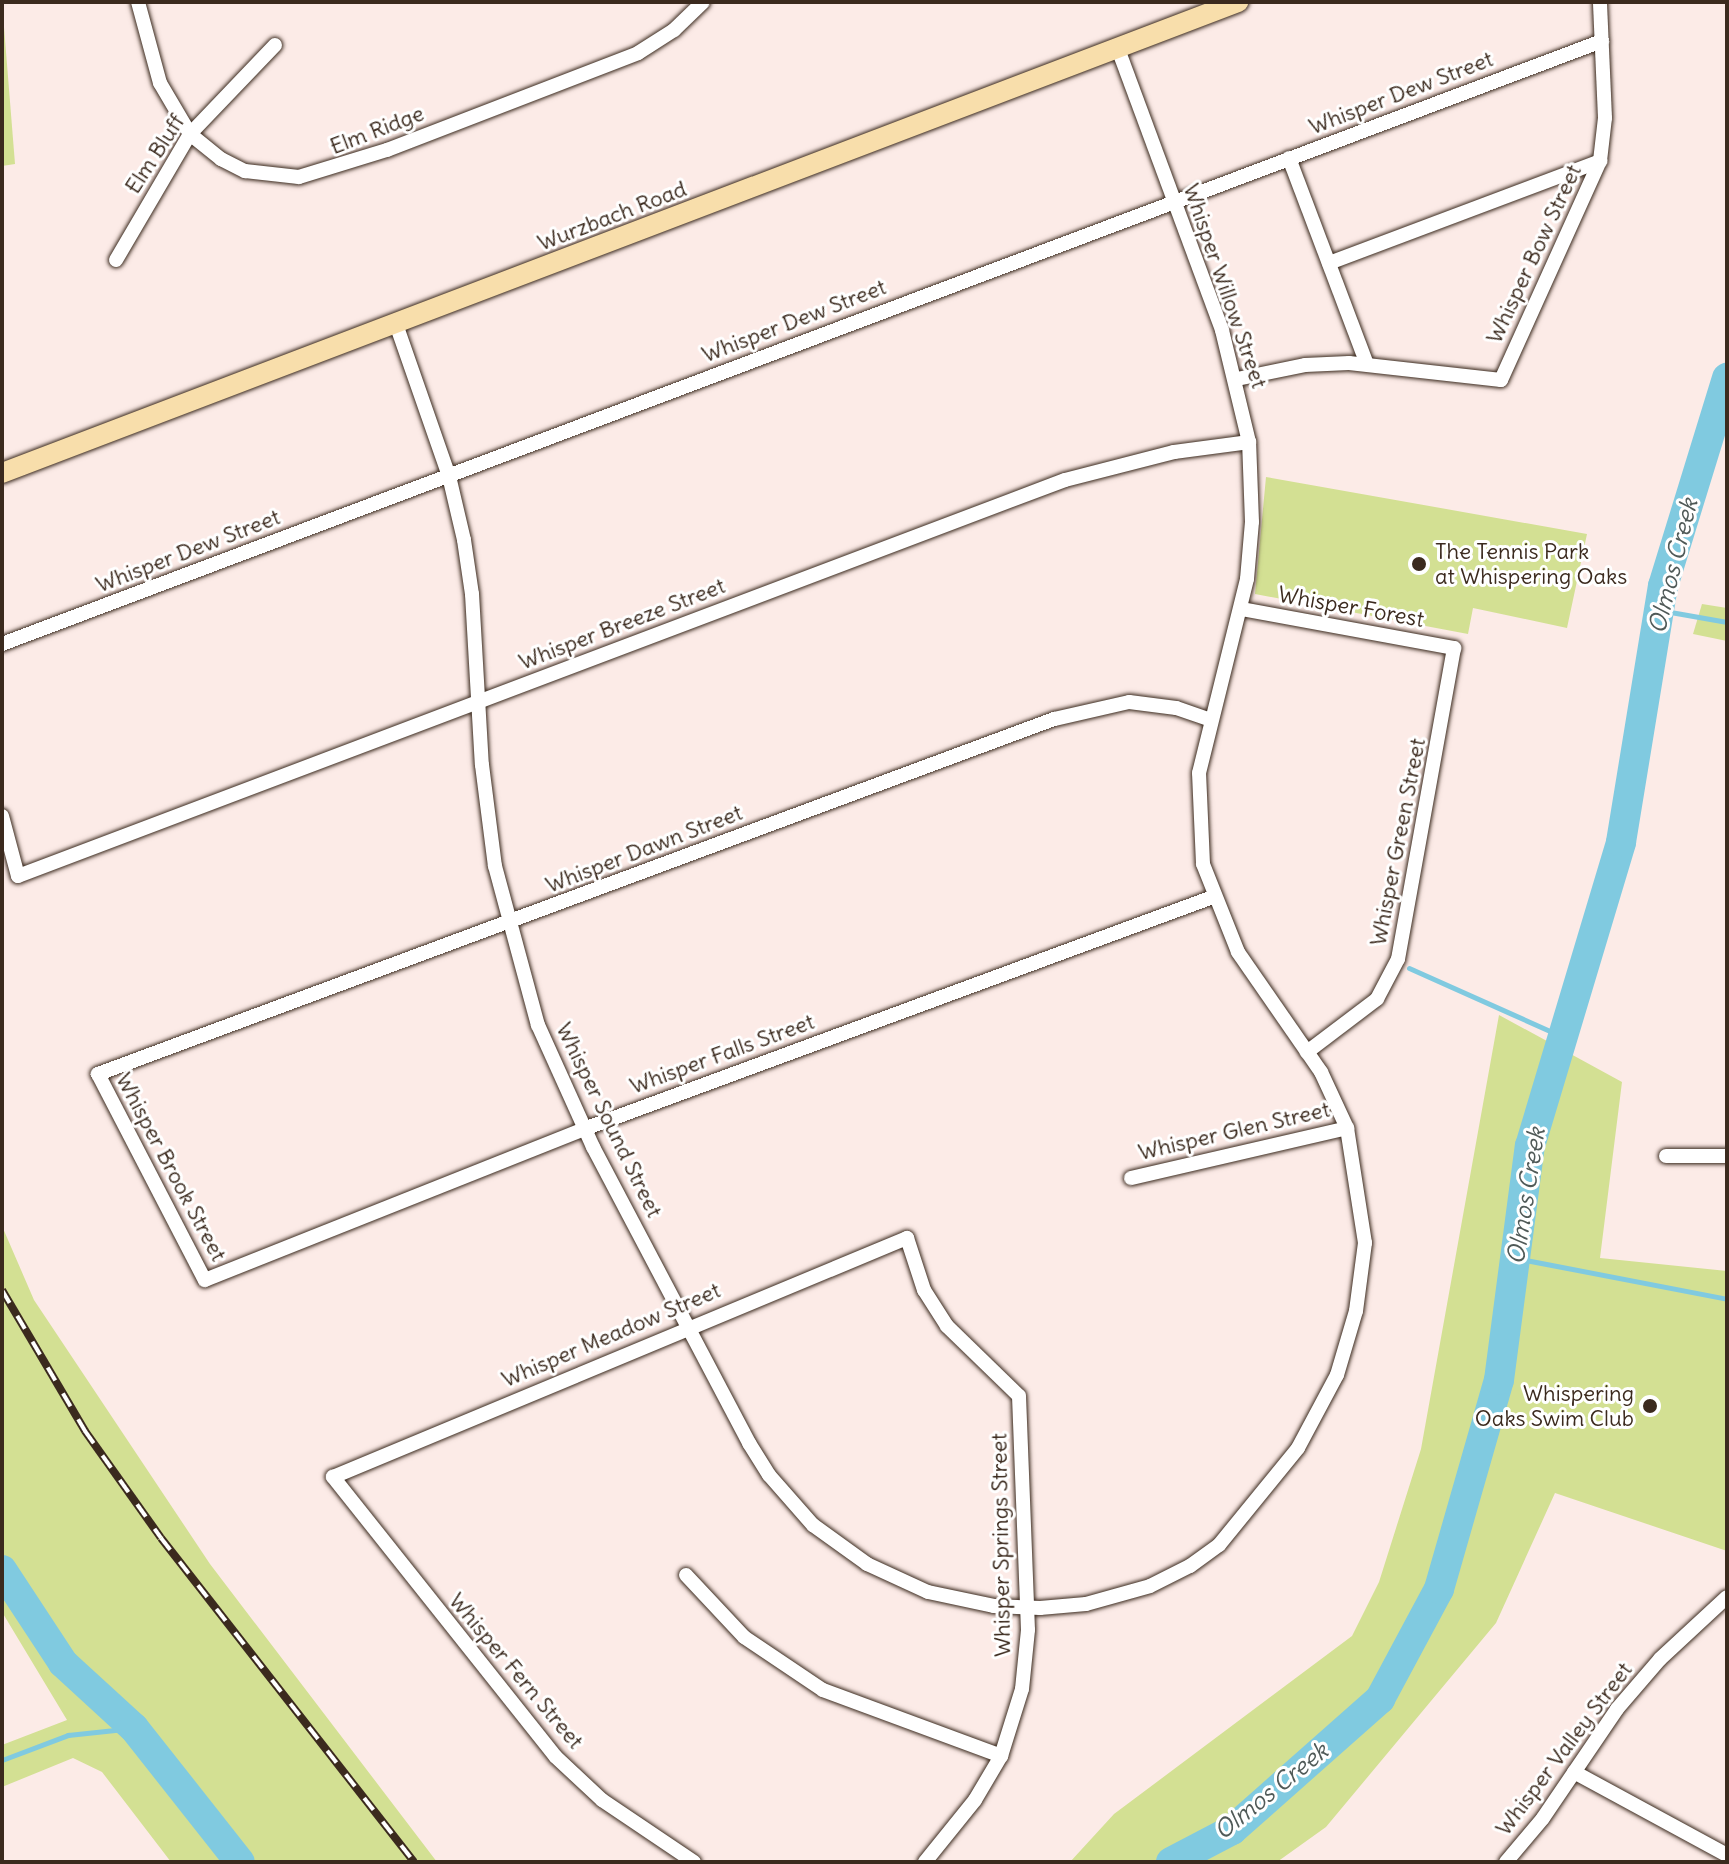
<!DOCTYPE html>
<html>
<head>
<meta charset="utf-8">
<style>
	body { margin:0 }
	#map { position:relative; width:1729px; height:1864px; overflow:hidden; background:#fcebe7; font-family:Delius,sans-serif }
	div>[style] { position:absolute }
	.green>* { inset:0; background:#d3e093 }
	.stream>* { height:5px; margin:-2.5px; padding:0 2.5px; transform-origin:2.5px; border-radius:2.5px; background:#80cae0 }
	.river>* { height:30px; margin:-15px; padding:0 15px; transform-origin:15px; border-radius:15px; background:#80cae0 }
	.roads { filter:drop-shadow(0 0 2px #3b2a1e) drop-shadow(0 0 2px #3b2a1e) }
	.minor>* { height:14px; margin:-7px; padding:0 7px; transform-origin:7px; border-radius:7px; background:#fff }
	.primary>* { height:20px; margin:-10px; padding:0 10px; transform-origin:10px; border-radius:10px; background:#f8deab }
	.rail>* { height:8px; margin-top:-4px; transform-origin:0; background:repeating-linear-gradient(90deg,#fff 0 15px,#3b2a1e 0 30px); box-sizing:border-box; border-block:2px solid #3b2a1e }
	.dots>* { width:22px; height:22px; translate:-50% -50%; box-sizing:border-box; border:4px solid #fff; border-radius:50% }
	span { translate:-50% -50%; white-space:nowrap; text-align:center; line-height:1.15; -webkit-text-stroke:6px #fff; paint-order:stroke }
	.street-label { font-size:22px; color:#3b2a1e }
	.poi-label { font-size:22px; color:#3b2a1e }
	.left { translate:0 -50%; text-align:left }
	.right { translate:-100% -50%; text-align:right }
	.water-label { font-size:24px; color:#505a58; font-style:italic }
	.frame { position:absolute; inset:0; border:4px solid #3b2a1e; pointer-events:none }
</style>
</head>
<body>
<div id="map">
	<div class="green">
		<div style="clip-path:polygon(2px 2px,15px 164px,2px 166px)"></div>
		<div style="clip-path:polygon(1266px 477px,1587px 534px,1567px 628px,1473px 608px,1468px 634px,1255px 594px)"></div>
		<div style="clip-path:polygon(1702px 604px,1727px 608px,1727px 641px,1693px 634px)"></div>
		<div style="clip-path:polygon(1499px 1015px,1622px 1082px,1600px 1258px,1727px 1271px,1727px 1551px,1555px 1493px,1496px 1623px,1326px 1827px,1277px 1862px,1070px 1862px,1114px 1814px,1352px 1636px,1379px 1582px,1421px 1449px)"></div>
		<div style="clip-path:polygon(2px 1226px,34px 1300px,210px 1564px,437px 1862px,171px 1862px,102px 1772px,73px 1758px,2px 1787px,2px 1745px,67px 1720px,2px 1612px)"></div>
	</div>
	<div class="stream">
		<div style="left:1659px;top:610px;width:69px;rotate:10deg"></div>
		<div style="left:1409px;top:968px;width:169px;rotate:24.1deg"></div>
		<div style="left:1515px;top:1258px;width:216px;rotate:10.9deg"></div>
		<div style="left:2px;top:1760px;width:71px;rotate:-20.7deg"></div>
		<div style="left:68px;top:1735px;width:66px;rotate:-6.1deg"></div>
	</div>
	<div class="river">
		<div style="left:2px;top:1570px;width:111px;rotate:56.7deg"></div>
		<div style="left:63px;top:1663px;width:96px;rotate:42.5deg"></div>
		<div style="left:134px;top:1728px;width:171px;rotate:51.7deg"></div>
		<div style="left:1171px;top:1862px;width:69px;rotate:-27.7deg"></div>
		<div style="left:1232px;top:1830px;width:198px;rotate:-41.5deg"></div>
		<div style="left:1380px;top:1699px;width:125px;rotate:-61.8deg"></div>
		<div style="left:1439px;top:1589px;width:217px;rotate:-74deg"></div>
		<div style="left:1499px;top:1380px;width:236px;rotate:-82.5deg"></div>
		<div style="left:1530px;top:1146px;width:317px;rotate:-73.3deg"></div>
		<div style="left:1621px;top:842px;width:259px;rotate:-80.7deg"></div>
		<div style="left:1663px;top:586px;width:218px;rotate:-72.9deg"></div>
	</div>
	<div class="roads">
		<div class="minor">
			<div style="left:138px;top:2px;width:84px;rotate:74.8deg"></div>
			<div style="left:160px;top:83px;width:59px;rotate:59.5deg"></div>
			<div style="left:190px;top:134px;width:40px;rotate:39deg"></div>
			<div style="left:221px;top:159px;width:27px;rotate:27deg"></div>
			<div style="left:245px;top:171px;width:54px;rotate:6.3deg"></div>
			<div style="left:299px;top:177px;width:92px;rotate:-17.1deg"></div>
			<div style="left:387px;top:150px;width:269px;rotate:-21.1deg"></div>
			<div style="left:638px;top:53px;width:43px;rotate:-32.6deg"></div>
			<div style="left:674px;top:30px;width:40px;rotate:-44deg"></div>
			<div style="left:1289px;top:158px;width:220px;rotate:69.3deg"></div>
			<div style="left:116px;top:260px;width:146px;rotate:-59.6deg"></div>
			<div style="left:190px;top:134px;width:123px;rotate:-46.3deg"></div>
			<div style="left:1329px;top:263px;width:290px;rotate:-20.6deg"></div>
			<div style="left:396px;top:324px;width:161px;rotate:70.8deg"></div>
			<div style="left:449px;top:476px;width:66px;rotate:76.8deg"></div>
			<div style="left:464px;top:540px;width:55px;rotate:81.6deg"></div>
			<div style="left:472px;top:594px;width:171px;rotate:86.7deg"></div>
			<div style="left:482px;top:765px;width:102px;rotate:82.7deg"></div>
			<div style="left:495px;top:866px;width:165px;rotate:74.9deg"></div>
			<div style="left:538px;top:1025px;width:134px;rotate:65.7deg"></div>
			<div style="left:593px;top:1147px;width:335px;rotate:62.2deg"></div>
			<div style="left:749px;top:1443px;width:38px;rotate:58deg"></div>
			<div style="left:769px;top:1475px;width:67px;rotate:48.7deg"></div>
			<div style="left:813px;top:1525px;width:67px;rotate:35.8deg"></div>
			<div style="left:867px;top:1564px;width:67px;rotate:24.7deg"></div>
			<div style="left:928px;top:1592px;width:67px;rotate:12deg"></div>
			<div style="left:994px;top:1606px;width:46px;rotate:2.5deg"></div>
			<div style="left:1040px;top:1608px;width:46px;rotate:-5deg"></div>
			<div style="left:1086px;top:1604px;width:66px;rotate:-15.7deg"></div>
			<div style="left:1150px;top:1586px;width:45px;rotate:-26.6deg"></div>
			<div style="left:1190px;top:1566px;width:36px;rotate:-36deg"></div>
			<div style="left:1219px;top:1545px;width:125px;rotate:-50.8deg"></div>
			<div style="left:1298px;top:1448px;width:83px;rotate:-61.9deg"></div>
			<div style="left:1337px;top:1375px;width:67px;rotate:-73.5deg"></div>
			<div style="left:1356px;top:1311px;width:69px;rotate:-82.5deg"></div>
			<div style="left:1365px;top:1243px;width:116px;rotate:-98.9deg"></div>
			<div style="left:1347px;top:1128px;width:62px;rotate:-114.9deg"></div>
			<div style="left:1321px;top:1072px;width:146px;rotate:-124.7deg"></div>
			<div style="left:1238px;top:952px;width:95px;rotate:-111.7deg"></div>
			<div style="left:1203px;top:864px;width:91px;rotate:-92.5deg"></div>
			<div style="left:1199px;top:773px;width:200px;rotate:-76.1deg"></div>
			<div style="left:1247px;top:579px;width:57px;rotate:-85deg"></div>
			<div style="left:1252px;top:522px;width:80px;rotate:-92.1deg"></div>
			<div style="left:1249px;top:442px;width:115px;rotate:-103.6deg"></div>
			<div style="left:1222px;top:330px;width:300px;rotate:-110.3deg"></div>
			<div style="left:1237px;top:379px;width:69px;rotate:-11.6deg"></div>
			<div style="left:1305px;top:365px;width:44px;rotate:-2.6deg"></div>
			<div style="left:1349px;top:363px;width:153px;rotate:6.4deg"></div>
			<div style="left:1501px;top:380px;width:240px;rotate:-65.7deg"></div>
			<div style="left:1600px;top:161px;width:43px;rotate:-83.4deg"></div>
			<div style="left:1605px;top:118px;width:116px;rotate:-92.5deg"></div>
			<div style="left:1241px;top:609px;width:217px;rotate:10.4deg"></div>
			<div style="left:1454px;top:648px;width:316px;rotate:100.2deg"></div>
			<div style="left:1398px;top:959px;width:45px;rotate:117.7deg"></div>
			<div style="left:1377px;top:999px;width:88px;rotate:142.9deg"></div>
			<div style="left:2px;top:644px;width:1710px;rotate:-20.65deg"></div>
			<div style="left:1211px;top:720px;width:37px;rotate:-161deg"></div>
			<div style="left:1176px;top:708px;width:47px;rotate:-172.7deg"></div>
			<div style="left:1129px;top:702px;width:77px;rotate:167.2deg"></div>
			<div style="left:1054px;top:719px;width:1020px;rotate:159.63deg"></div>
			<div style="left:98px;top:1074px;width:232px;rotate:62.6deg"></div>
			<div style="left:205px;top:1280px;width:408px;rotate:-21.7deg"></div>
			<div style="left:584px;top:1129px;width:670px;rotate:-20.25deg"></div>
			<div style="left:2px;top:816px;width:62px;rotate:75.1deg"></div>
			<div style="left:18px;top:876px;width:1119px;rotate:-20.72deg"></div>
			<div style="left:1065px;top:480px;width:113px;rotate:-14.4deg"></div>
			<div style="left:1174px;top:452px;width:76px;rotate:-7.6deg"></div>
			<div style="left:1666px;top:1156px;width:61px"></div>
			<div style="left:1131px;top:1178px;width:222px;rotate:-13deg"></div>
			<div style="left:686px;top:1575px;width:85px;rotate:46.9deg"></div>
			<div style="left:744px;top:1637px;width:95px;rotate:33.9deg"></div>
			<div style="left:823px;top:1690px;width:190px;rotate:20.3deg"></div>
			<div style="left:1574px;top:1772px;width:174px;rotate:28.5deg"></div>
			<div style="left:694px;top:1862px;width:111px;rotate:-146deg"></div>
			<div style="left:602px;top:1800px;width:64px;rotate:-136.9deg"></div>
			<div style="left:555px;top:1756px;width:357px;rotate:-128.5deg"></div>
			<div style="left:333px;top:1477px;width:622px;rotate:-22.61deg"></div>
			<div style="left:907px;top:1238px;width:55px;rotate:71.9deg"></div>
			<div style="left:924px;top:1290px;width:43px;rotate:57.4deg"></div>
			<div style="left:947px;top:1326px;width:100px;rotate:44.2deg"></div>
			<div style="left:1019px;top:1396px;width:234px;rotate:87.8deg"></div>
			<div style="left:1028px;top:1630px;width:59px;rotate:95.8deg"></div>
			<div style="left:1022px;top:1689px;width:70px;rotate:107.4deg"></div>
			<div style="left:1001px;top:1756px;width:51px;rotate:120.6deg"></div>
			<div style="left:975px;top:1800px;width:80px;rotate:128.9deg"></div>
			<div style="left:1506px;top:1862px;width:57px;rotate:-49.9deg"></div>
			<div style="left:1543px;top:1818px;width:132px;rotate:-55.8deg"></div>
			<div style="left:1617px;top:1709px;width:66px;rotate:-49.3deg"></div>
			<div style="left:1660px;top:1659px;width:91px;rotate:-42.8deg"></div>
		</div>
		<div class="primary">
			<div style="left:2px;top:473px;width:1323px;rotate:-20.86deg"></div>
		</div>
	</div>
	<div class="rail">
		<div style="left:2px;top:1290px;width:164px;rotate:59.5deg"></div>
		<div style="left:85px;top:1431px;width:131px;rotate:54.6deg"></div>
		<div style="left:161px;top:1538px;width:411px;rotate:52deg"></div>
	</div>
	<div class="dots">
		<div style="left:1419px;top:564px;background:#3b2a1e"></div>
		<div style="left:1650px;top:1406px;background:#3b2a1e"></div>
	</div>
	<div class="street-label">
		<span style="left:1401px;top:93px;rotate:-21deg">Whisper Dew Street</span>
		<span style="left:377px;top:130px;rotate:-21deg">Elm Ridge</span>
		<span style="left:155px;top:154px;rotate:-57deg">Elm Bluff</span>
		<span style="left:612px;top:216px;rotate:-21deg">Wurzbach Road</span>
		<span style="left:1534px;top:254px;rotate:-65deg">Whisper Bow Street</span>
		<span style="left:1225px;top:286px;rotate:71deg">Whisper Willow Street</span>
		<span style="left:794px;top:321px;rotate:-21deg">Whisper Dew Street</span>
		<span style="left:188px;top:551px;rotate:-21deg">Whisper Dew Street</span>
		<span style="left:1351px;top:607px;rotate:10deg">Whisper Forest</span>
		<span style="left:622px;top:624px;rotate:-21deg">Whisper Breeze Street</span>
		<span style="left:1398px;top:842px;rotate:-79deg">Whisper Green Street</span>
		<span style="left:644px;top:849px;rotate:-21deg">Whisper Dawn Street</span>
		<span style="left:722px;top:1054px;rotate:-20deg">Whisper Falls Street</span>
		<span style="left:609px;top:1120px;rotate:64deg">Whisper Sound Street</span>
		<span style="left:1234px;top:1131px;rotate:-13deg">Whisper Glen Street</span>
		<span style="left:171px;top:1167px;rotate:62deg">Whisper Brook Street</span>
		<span style="left:611px;top:1335px;rotate:-23deg">Whisper Meadow Street</span>
		<span style="left:1001px;top:1545px;rotate:-91deg">Whisper Springs Street</span>
		<span style="left:516px;top:1671px;rotate:50deg">Whisper Fern Street</span>
		<span style="left:1564px;top:1749px;rotate:-53deg">Whisper Valley Street</span>
	</div>
	<div class="poi-label">
		<span class="left" style="left:1435px;top:564px">The Tennis Park<br>at Whispering Oaks</span>
		<span class="right" style="left:1634px;top:1406px">Whispering<br>Oaks Swim Club</span>
	</div>
	<div class="water-label">
		<span style="left:1673px;top:566px;rotate:-76deg">Olmos Creek</span>
		<span style="left:1526px;top:1196px;rotate:-81deg">Olmos Creek</span>
		<span style="left:1271px;top:1791px;rotate:-39deg">Olmos Creek</span>
	</div>
	<div class="frame"></div>
</div>
</body>
</html>
